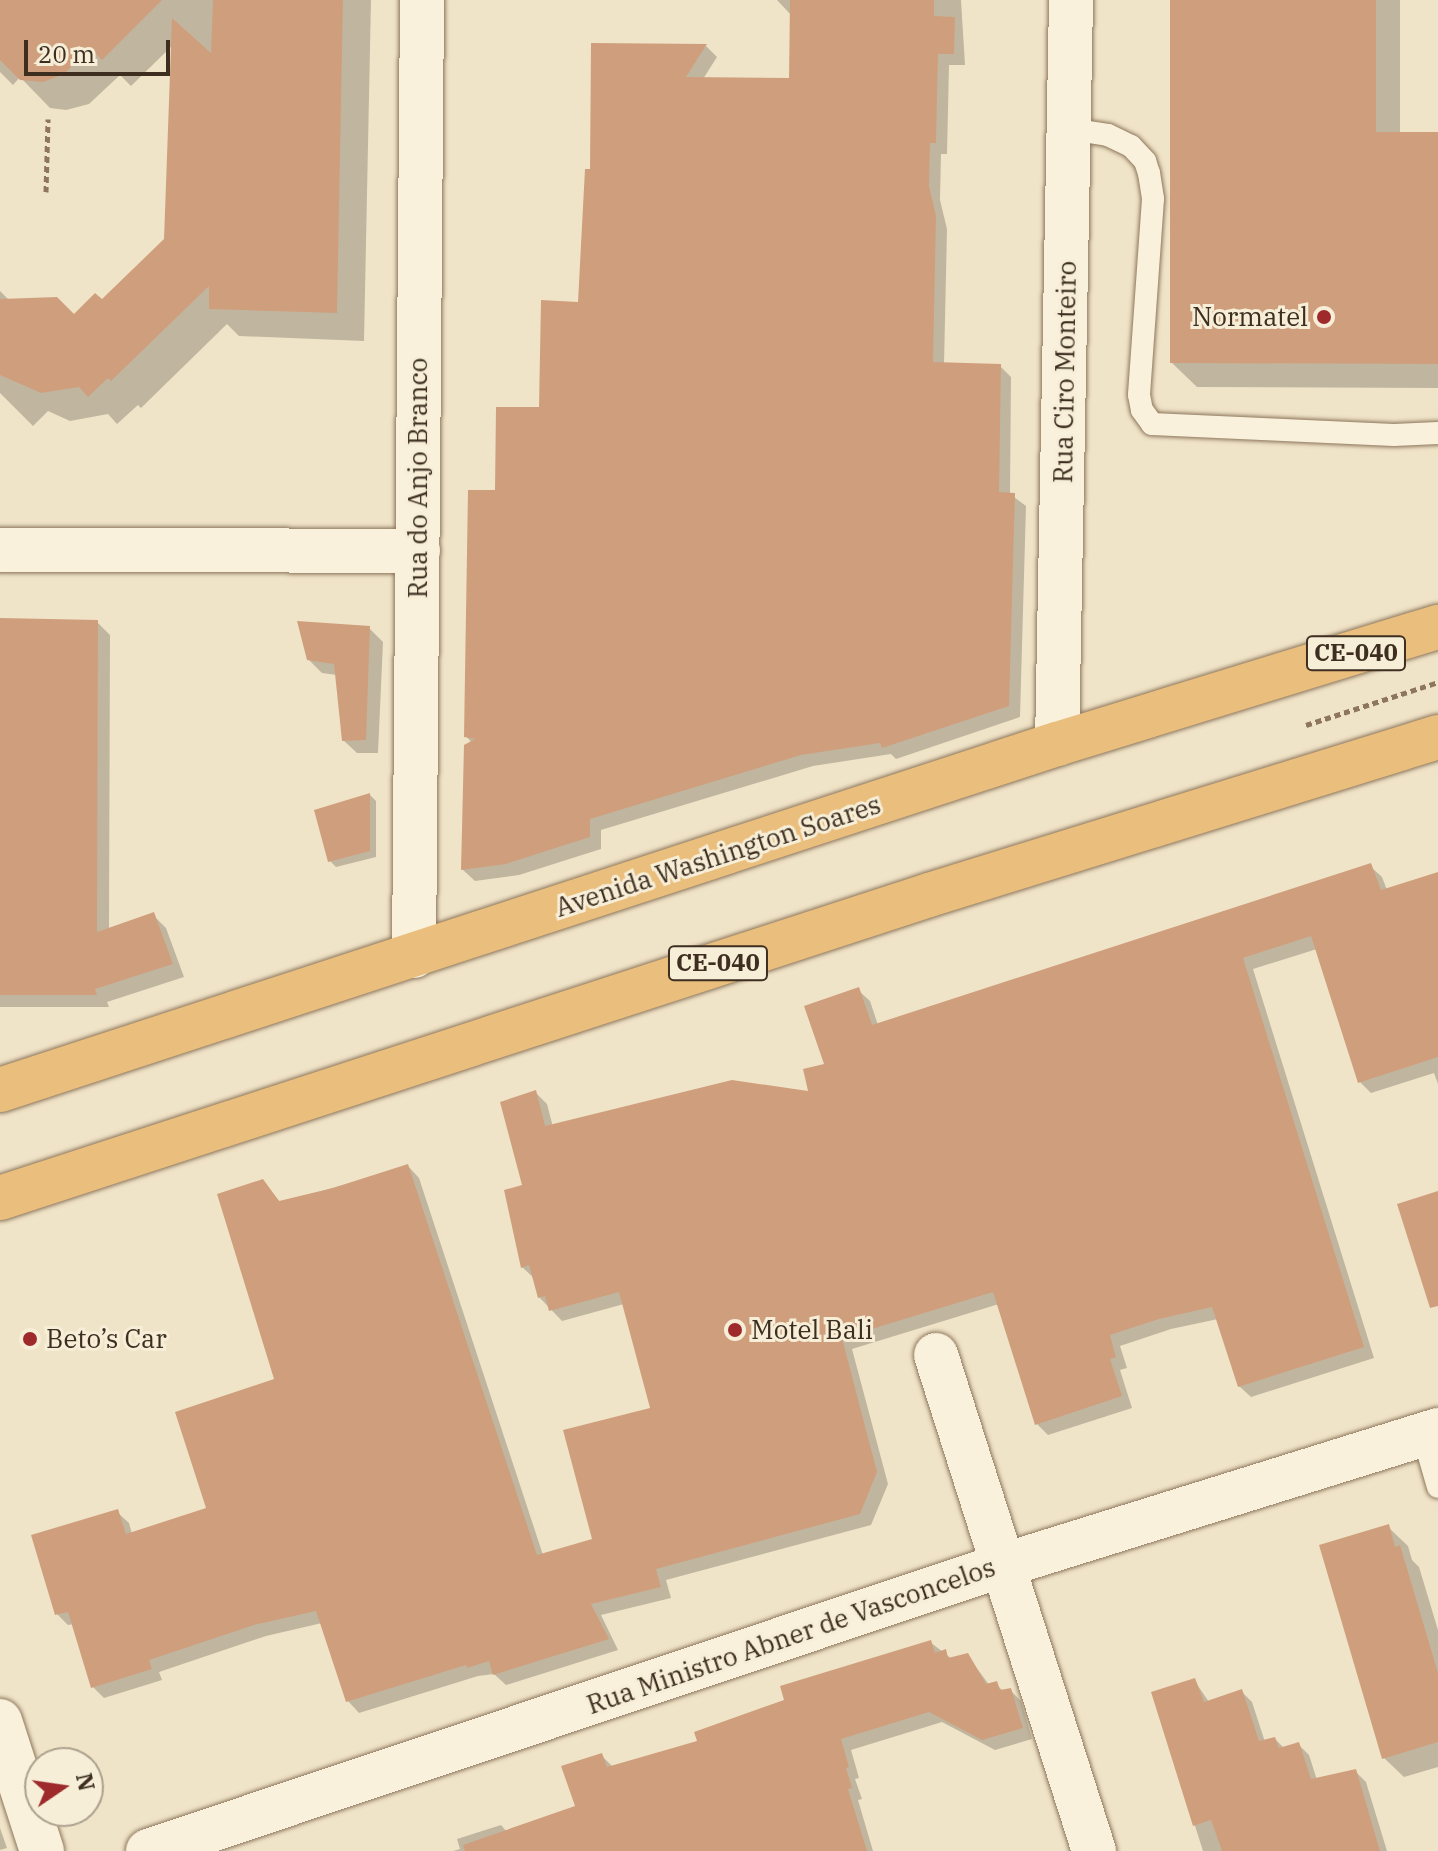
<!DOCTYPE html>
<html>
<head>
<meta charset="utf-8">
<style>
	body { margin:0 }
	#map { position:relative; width:1438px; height:1851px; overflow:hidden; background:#f0e4c8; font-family:"IBM Plex Serif",serif }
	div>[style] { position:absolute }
	.shadow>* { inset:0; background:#0003 }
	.building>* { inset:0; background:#cf9f7d }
	.path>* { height:5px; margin-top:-2.5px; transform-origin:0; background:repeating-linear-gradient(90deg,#8d765c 0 6px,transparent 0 10px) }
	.roads { filter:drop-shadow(0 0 2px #8d765c) drop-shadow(0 0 2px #8d765c) }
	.service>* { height:22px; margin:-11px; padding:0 11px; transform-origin:11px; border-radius:11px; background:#faf1dc }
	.minor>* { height:44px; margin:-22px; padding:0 22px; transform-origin:22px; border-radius:22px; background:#faf1dc }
	.trunk>* { height:44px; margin:-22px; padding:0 22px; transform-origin:22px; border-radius:22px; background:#eabe7c }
	.dots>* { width:22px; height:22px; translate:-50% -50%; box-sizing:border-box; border:4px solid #f7eed8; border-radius:50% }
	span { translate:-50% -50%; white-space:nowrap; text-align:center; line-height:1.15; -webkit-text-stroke:6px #f7eed8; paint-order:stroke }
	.shield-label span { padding:2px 6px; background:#f7eed8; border:2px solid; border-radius:6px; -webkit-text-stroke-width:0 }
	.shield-label { font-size:24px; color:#3d2e20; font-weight:700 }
	.poi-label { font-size:26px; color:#3d2e20 }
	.right { translate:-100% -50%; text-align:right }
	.left { translate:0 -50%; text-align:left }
	.street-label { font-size:26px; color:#3d2e20 }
	.north { position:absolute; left:24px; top:1747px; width:80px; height:80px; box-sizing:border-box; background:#f7eed8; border:2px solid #ada18e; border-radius:50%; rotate:77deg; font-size:22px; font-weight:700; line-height:32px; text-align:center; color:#3d2e20 }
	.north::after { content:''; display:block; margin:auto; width:28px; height:36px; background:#9e2a2b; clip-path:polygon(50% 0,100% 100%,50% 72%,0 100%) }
	.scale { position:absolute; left:24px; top:40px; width:146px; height:36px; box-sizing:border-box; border:4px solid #3d2e20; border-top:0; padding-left:10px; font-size:24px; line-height:28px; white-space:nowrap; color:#3d2e20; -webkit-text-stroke:6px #f7eed8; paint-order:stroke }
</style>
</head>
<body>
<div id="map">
	<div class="shadow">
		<div style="clip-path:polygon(0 0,371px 0,364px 341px,239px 336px,227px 324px,141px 408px,138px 405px,117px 424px,108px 414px,70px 421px,48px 411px,33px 426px,0 393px,0 291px,9px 300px,74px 316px,102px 302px,166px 240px,173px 45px,131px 86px,120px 75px,89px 104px,66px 110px,50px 108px,20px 77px,13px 85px,0 72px)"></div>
		<div style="clip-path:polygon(777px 0,961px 0,965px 65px,949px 65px,947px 154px,941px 154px,940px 200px,947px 229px,944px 365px,1000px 366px,1011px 377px,1010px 494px,1026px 506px,1020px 717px,896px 759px,891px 754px,813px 766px,601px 830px,601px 849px,519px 875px,475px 881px,463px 870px,472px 743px,466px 736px,497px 492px,541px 409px,580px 304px,592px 171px,706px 46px,717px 57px,703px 79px,791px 80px,791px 15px)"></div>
		<div style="clip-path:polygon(1172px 0,1400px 0,1400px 134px,1438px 135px,1438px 388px,1197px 387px,1172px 363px)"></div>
		<div style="clip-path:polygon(0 620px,97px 622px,110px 635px,109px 930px,153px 915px,166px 928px,184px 977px,107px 1002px,109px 1007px,0 1007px)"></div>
		<div style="clip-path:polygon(369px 628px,383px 642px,378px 753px,357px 753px,343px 740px,337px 675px,322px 673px,308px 659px)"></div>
		<div style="clip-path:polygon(370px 795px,376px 801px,376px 857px,336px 867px,330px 861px)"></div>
		<div style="clip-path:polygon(1370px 866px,1382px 877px,1387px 890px,1438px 874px,1438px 1084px,1434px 1073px,1371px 1093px,1360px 1082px,1317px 949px,1253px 969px,1374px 1358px,1251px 1397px,1239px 1386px,1218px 1319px,1171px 1329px,1120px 1346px,1127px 1368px,1120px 1370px,1132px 1408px,1048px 1435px,1037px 1424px,999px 1304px,852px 1349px,888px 1484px,871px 1525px,666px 1580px,671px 1598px,601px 1615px,618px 1650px,506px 1685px,494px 1674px,478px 1676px,359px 1713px,348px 1701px,322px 1623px,266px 1636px,159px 1672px,162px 1680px,104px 1698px,93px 1687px,74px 1624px,68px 1625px,57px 1614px,117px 1512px,129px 1523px,132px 1534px,209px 1509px,277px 1380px,262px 1181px,281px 1203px,408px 1166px,419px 1178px,543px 1555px,595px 1540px,652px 1410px,624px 1304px,562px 1321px,539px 1297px,535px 1279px,522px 1267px,525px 1186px,535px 1092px,547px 1104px,553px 1127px,810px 1094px,826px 1066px,858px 990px,870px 1001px,878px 1025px)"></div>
		<div style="clip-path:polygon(1388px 1527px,1408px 1546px,1412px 1560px,1419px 1567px,1438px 1630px,1438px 1767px,1404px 1777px,1384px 1758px)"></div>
		<div style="clip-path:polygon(930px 1642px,952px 1659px,967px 1655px,990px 1686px,996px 1684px,1004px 1692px,1010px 1690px,1021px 1701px,1032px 1739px,995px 1750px,942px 1722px,851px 1750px,859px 1778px,855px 1779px,862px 1799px,858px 1800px,873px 1851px,453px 1851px,460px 1849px,457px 1839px,501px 1825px,507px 1832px,578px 1807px,601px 1755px,612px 1766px,699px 1742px,786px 1702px)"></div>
		<div style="clip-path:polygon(1194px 1680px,1209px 1702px,1241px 1691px,1252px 1702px,1265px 1742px,1275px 1739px,1285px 1749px,1298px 1744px,1309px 1755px,1317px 1780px,1355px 1771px,1366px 1782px,1387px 1851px,1203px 1851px,1153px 1694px)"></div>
		<div style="clip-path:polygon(0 1828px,7px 1848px,0 1850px)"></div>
	</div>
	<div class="building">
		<div style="clip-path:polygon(0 0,162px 0,102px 60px,90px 48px,64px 74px,43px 82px,20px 80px,0 60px)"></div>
		<div style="clip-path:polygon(213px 0,343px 0,337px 313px,209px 309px,209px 286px,111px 381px,108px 378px,88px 397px,79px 387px,41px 393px,0 375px,0 299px,57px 297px,74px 314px,95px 293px,102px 299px,164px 239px,172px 18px,211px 53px)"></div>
		<div style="clip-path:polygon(790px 0,934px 0,934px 16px,955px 17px,954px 54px,938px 54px,936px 143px,930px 143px,929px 186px,936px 216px,933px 362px,1001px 364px,999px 492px,1015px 493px,1009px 706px,882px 748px,880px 743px,801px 755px,590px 819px,590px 837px,506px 864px,461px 870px,464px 745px,475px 739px,464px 737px,468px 490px,495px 490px,496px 407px,539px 407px,541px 300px,578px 302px,585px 169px,590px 169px,591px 43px,707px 44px,686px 77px,789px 78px)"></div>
		<div style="clip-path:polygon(1170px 0,1376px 0,1376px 132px,1438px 132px,1438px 364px,1170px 363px)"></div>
		<div style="clip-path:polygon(0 618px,98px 620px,97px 932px,154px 912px,173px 964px,95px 989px,97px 995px,0 995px)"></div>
		<div style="clip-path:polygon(297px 621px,370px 626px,366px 740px,342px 741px,334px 664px,307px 660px)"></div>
		<div style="clip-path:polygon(370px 793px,370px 851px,328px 862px,314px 810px)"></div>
		<div style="clip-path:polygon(1371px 863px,1381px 890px,1438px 872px,1438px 1057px,1358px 1083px,1311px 936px,1243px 958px,1364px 1347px,1238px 1387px,1212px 1307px,1159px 1319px,1110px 1335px,1116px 1357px,1110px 1359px,1122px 1396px,1035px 1425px,993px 1292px,842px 1338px,877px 1472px,860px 1514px,656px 1569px,661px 1587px,591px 1604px,609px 1639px,493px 1675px,489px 1661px,467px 1668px,466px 1665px,346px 1702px,316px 1611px,254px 1625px,149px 1660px,152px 1669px,91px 1688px,68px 1612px,55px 1615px,31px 1535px,118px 1509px,126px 1534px,206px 1508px,175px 1412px,274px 1379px,217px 1194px,263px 1179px,279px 1201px,333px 1188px,408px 1164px,537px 1555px,592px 1539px,563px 1430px,650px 1408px,619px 1292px,549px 1311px,545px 1296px,538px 1298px,529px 1265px,521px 1268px,504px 1190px,522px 1185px,500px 1102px,536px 1090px,545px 1126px,732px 1080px,808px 1091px,803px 1069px,824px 1064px,804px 1006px,859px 987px,872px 1025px)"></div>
		<div style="clip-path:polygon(1438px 1191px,1438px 1306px,1430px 1308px,1397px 1204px)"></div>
		<div style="clip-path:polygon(1389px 1524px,1395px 1547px,1400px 1545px,1438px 1673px,1438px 1742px,1382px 1759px,1319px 1545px)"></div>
		<div style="clip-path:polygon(931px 1640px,935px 1653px,946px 1649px,948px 1658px,968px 1653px,986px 1684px,997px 1681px,1000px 1690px,1011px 1688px,1023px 1728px,982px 1740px,929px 1712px,841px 1739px,849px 1767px,846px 1768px,852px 1788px,848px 1789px,867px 1851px,465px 1851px,463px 1845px,575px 1806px,561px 1766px,602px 1753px,607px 1767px,697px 1741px,694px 1732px,784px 1700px,780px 1686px)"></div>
		<div style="clip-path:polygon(1195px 1678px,1204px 1702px,1242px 1689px,1259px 1741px,1275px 1737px,1279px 1748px,1299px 1742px,1311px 1779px,1356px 1769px,1380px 1851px,1222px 1851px,1211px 1820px,1193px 1826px,1151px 1692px)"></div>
	</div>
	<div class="path">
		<div style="left:46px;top:192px;width:73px;rotate:-88.4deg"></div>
		<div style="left:1306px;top:725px;width:139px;rotate:-18deg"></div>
	</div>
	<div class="roads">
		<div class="service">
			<div style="left:1070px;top:129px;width:38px;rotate:9deg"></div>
			<div style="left:1108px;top:135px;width:25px;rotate:26deg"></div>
			<div style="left:1131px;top:146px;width:21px;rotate:47deg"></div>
			<div style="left:1145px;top:161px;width:13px;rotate:72deg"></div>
			<div style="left:1149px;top:173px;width:26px;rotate:81deg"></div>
			<div style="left:1153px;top:199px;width:196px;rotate:94.1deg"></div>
			<div style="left:1139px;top:395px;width:15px;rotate:79deg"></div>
			<div style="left:1142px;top:410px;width:17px;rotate:54deg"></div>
			<div style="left:1152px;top:424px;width:242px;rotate:2.6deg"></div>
			<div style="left:1394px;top:435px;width:44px;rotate:-2.6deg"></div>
			<div style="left:1423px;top:1435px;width:54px;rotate:73.9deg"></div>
		</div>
		<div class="minor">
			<div style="left:0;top:550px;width:418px;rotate:0.1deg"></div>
			<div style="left:1057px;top:744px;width:744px;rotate:-88.92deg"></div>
			<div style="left:414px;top:956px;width:956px;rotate:-89.52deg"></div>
			<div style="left:936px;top:1355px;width:521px;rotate:72.33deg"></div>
			<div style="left:0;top:1721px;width:137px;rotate:72.1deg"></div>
			<div style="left:148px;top:1851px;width:879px;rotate:-18.5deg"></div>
			<div style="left:982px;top:1572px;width:478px;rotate:-17.3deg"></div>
		</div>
		<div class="trunk">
			<div style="left:0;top:1090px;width:1112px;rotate:-18.13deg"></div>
			<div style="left:1057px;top:744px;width:399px;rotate:-17.1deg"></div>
			<div style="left:0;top:1198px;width:977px;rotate:-18.06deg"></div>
			<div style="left:929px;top:895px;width:533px;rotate:-17.24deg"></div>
		</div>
	</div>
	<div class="dots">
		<div style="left:1324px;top:317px;background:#9e2a2b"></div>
		<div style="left:735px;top:1330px;background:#9e2a2b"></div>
		<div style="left:30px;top:1339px;background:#9e2a2b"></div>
	</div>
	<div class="shield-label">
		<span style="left:1356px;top:653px">CE-040</span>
		<span style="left:718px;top:963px">CE-040</span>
	</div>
	<div class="poi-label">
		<span class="right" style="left:1308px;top:317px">Normatel</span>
		<span class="left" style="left:751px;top:1330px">Motel Bali</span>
		<span class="left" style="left:46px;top:1339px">Beto’s Car</span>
	</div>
	<div class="street-label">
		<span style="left:1065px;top:372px;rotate:-89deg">Rua Ciro Monteiro</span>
		<span style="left:418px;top:478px;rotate:-90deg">Rua do Anjo Branco</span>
		<span style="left:718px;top:856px;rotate:-18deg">Avenida Washington Soares</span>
		<span style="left:791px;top:1636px;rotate:-19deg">Rua Ministro Abner de Vasconcelos</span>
	</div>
	<div class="north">N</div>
	<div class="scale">20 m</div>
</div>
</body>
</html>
